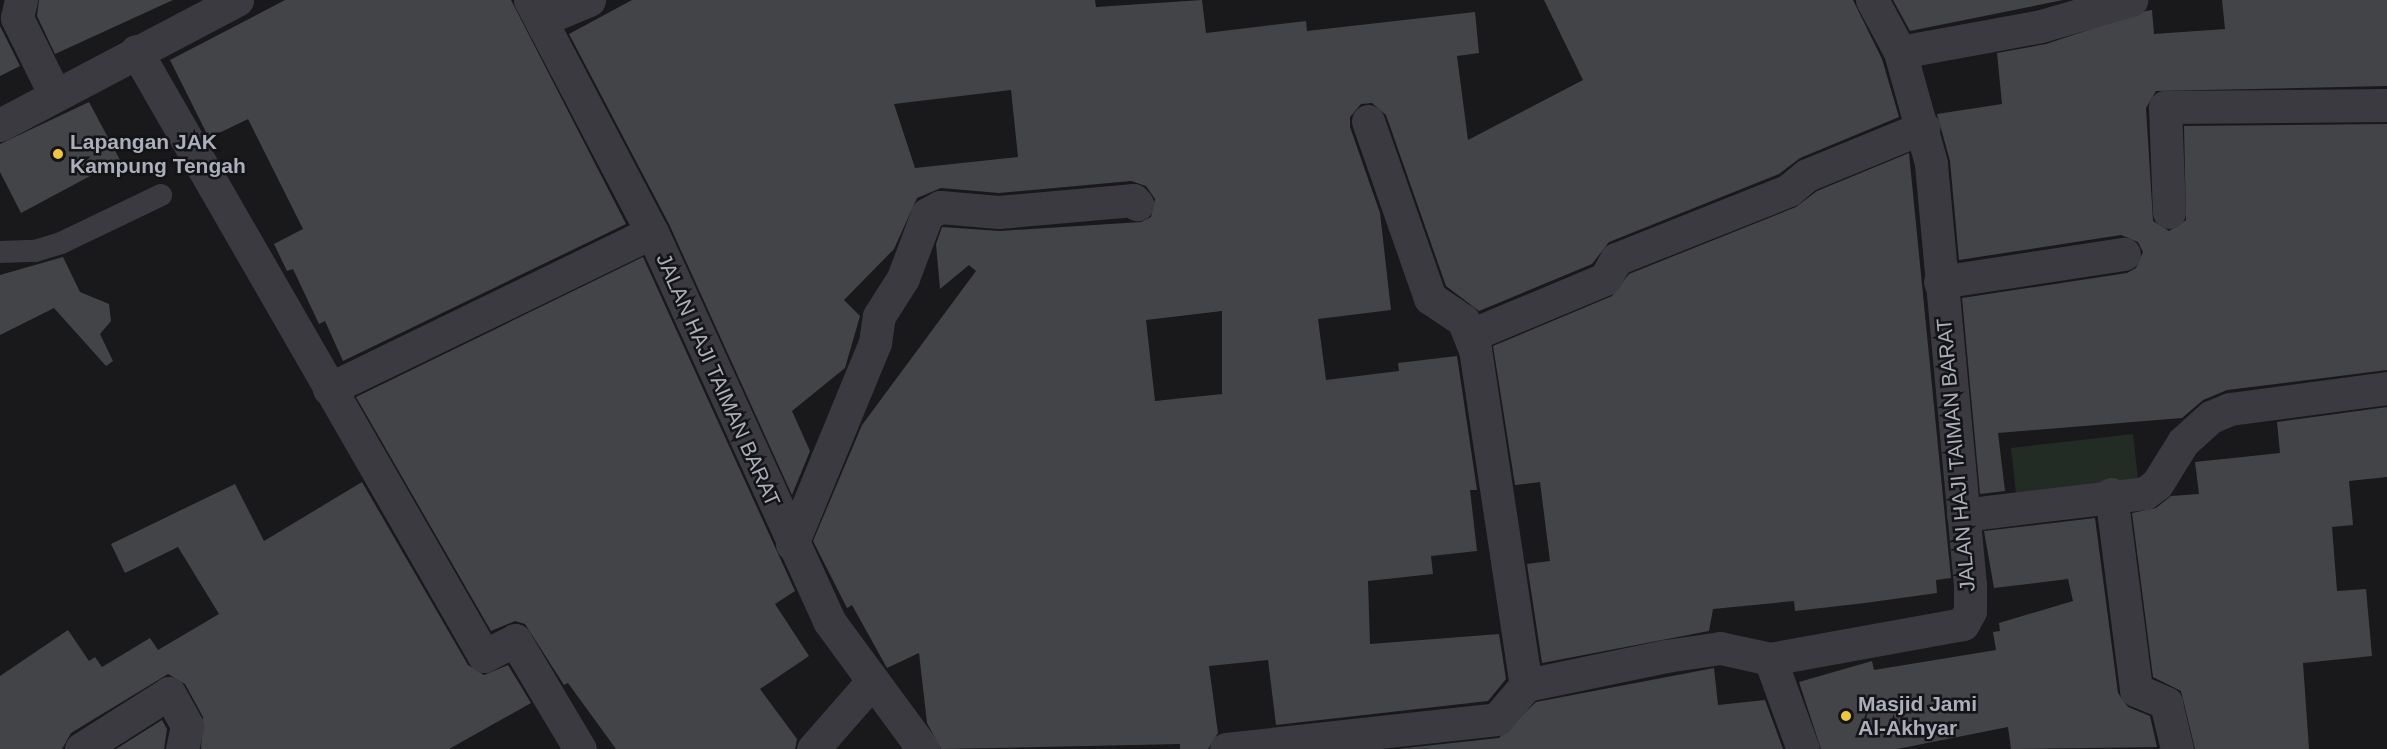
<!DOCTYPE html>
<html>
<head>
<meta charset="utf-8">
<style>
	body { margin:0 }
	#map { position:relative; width:2387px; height:749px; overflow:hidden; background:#19191b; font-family:Arial,sans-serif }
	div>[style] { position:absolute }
	.green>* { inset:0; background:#232b25 }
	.building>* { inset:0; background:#434448 }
	.lane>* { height:22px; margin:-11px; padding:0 11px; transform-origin:11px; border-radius:11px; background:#3a3a40 }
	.street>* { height:33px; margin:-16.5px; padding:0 16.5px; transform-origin:16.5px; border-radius:16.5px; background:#3a3a40 }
	.dots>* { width:16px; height:16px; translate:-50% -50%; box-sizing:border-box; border:3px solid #141416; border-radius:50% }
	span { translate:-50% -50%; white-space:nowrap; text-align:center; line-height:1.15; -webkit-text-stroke:5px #141416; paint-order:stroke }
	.poi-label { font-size:21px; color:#abafbb; font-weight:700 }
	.left { translate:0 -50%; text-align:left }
	.street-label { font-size:21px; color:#abafbb }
</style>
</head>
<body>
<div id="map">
	<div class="green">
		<div style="clip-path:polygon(2133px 434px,2138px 479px,2016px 494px,2011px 448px)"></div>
	</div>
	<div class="building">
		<div style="clip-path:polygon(39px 0,173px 0,55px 54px,37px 16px)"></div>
		<div style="clip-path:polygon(285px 0,511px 0,626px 224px,343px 361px,325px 321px,319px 324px,293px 269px,287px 271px,274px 244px,303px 229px,248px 119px,209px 138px,170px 60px)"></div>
		<div style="clip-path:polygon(evenodd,632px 0,1095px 0,1096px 7px,1202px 0,1206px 33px,1306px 21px,1307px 31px,1475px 12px,1479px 53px,1457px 56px,1468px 140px,1583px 80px,1544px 0,1853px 0,1882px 59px,1899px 117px,1800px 158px,1779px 174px,1609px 242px,1592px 264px,1479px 311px,1446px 286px,1386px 115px,1372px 103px,1361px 104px,1350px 117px,1350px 127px,1380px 213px,1391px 310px,1318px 319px,1326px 380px,1399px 371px,1398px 363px,1457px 356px,1477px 490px,1470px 490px,1477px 551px,1431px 556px,1433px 574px,1368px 581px,1370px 644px,1499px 634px,1506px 679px,1488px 701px,1276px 725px,1268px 660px,1209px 666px,1218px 733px,1208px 749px,1180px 749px,1180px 744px,941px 749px,927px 723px,919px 653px,887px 668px,852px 605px,847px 608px,813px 541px,862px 425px,976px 271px,969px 265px,940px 289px,936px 244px,942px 227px,1000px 231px,1141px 222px,1151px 217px,1155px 199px,1146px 186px,1131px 181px,999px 193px,941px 188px,917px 198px,894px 249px,844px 300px,860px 316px,845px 368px,792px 411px,810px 451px,792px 495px,669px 224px,569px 34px,632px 0,1011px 90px,1018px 157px,915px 168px,894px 104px,1011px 90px,632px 0,1222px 311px,1222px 394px,1155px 401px,1146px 320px,1222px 311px)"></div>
		<div style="clip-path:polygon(1893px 0,2063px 0,1910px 31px)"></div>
		<div style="clip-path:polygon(2222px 0,2387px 0,2387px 86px,2156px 91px,2146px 108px,2153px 221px,2169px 231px,2186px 220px,2184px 126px,2387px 124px,2387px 370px,2227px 390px,2203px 400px,2182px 418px,1998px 433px,2005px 491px,1980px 494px,1962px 298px,2127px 273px,2136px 268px,2143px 252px,2138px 242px,2121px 235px,1959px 260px,1950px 161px,1937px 114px,2002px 104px,1997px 53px,2046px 44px,2146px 11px,2152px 10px,2154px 34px,2225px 29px)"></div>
		<div style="clip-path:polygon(0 26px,20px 66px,0 76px)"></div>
		<div style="clip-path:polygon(89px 102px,120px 160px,21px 213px,0 172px,0 144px)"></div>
		<div style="clip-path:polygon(1909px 153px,1951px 578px,1936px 580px,1937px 593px,1865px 603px,1795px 611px,1794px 601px,1713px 609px,1709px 631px,1542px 663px,1527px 564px,1550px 561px,1540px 482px,1515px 485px,1493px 346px,1612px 296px,1629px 274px,1796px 207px,1817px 191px)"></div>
		<div style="clip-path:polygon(63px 257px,80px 292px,109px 304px,111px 321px,100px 334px,113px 361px,106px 366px,54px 308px,0 335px,0 275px)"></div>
		<div style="clip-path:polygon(643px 257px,795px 591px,775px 604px,809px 656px,760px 689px,797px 739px,795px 749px,616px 749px,568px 683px,564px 685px,525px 624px,515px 621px,491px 631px,356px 397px)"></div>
		<div style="clip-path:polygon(2387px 407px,2387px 477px,2349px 481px,2353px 525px,2332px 527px,2337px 591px,2366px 589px,2372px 656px,2303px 663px,2309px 749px,2195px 749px,2181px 691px,2153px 677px,2132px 513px,2156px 508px,2171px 496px,2199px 494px,2195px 462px,2280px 453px,2277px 422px)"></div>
		<div style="clip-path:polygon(362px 482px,468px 665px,484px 675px,508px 665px,531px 703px,449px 749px,201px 749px,203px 717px,185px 684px,168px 674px,71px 733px,62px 749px,0 749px,0 676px,68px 630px,89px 661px,95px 657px,102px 667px,150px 638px,158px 650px,219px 614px,178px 547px,125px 573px,111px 544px,235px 484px,264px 541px)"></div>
		<div style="clip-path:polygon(2095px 518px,2118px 693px,2128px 707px,2150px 716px,2157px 747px,2011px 749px,2008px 727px,1897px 749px,1821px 749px,1799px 682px,1872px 661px,1874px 670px,1996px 650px,1993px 632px,2000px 631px,1999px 623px,2073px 601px,2068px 579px,1994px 588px,1984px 531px)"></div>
		<div style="clip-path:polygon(1714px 668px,1718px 705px,1765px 700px,1783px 749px,1396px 749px,1499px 738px,1536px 702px)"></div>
		<div style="clip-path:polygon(162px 720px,167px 729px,164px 749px,116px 749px)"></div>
	</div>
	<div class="lane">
		<div style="left:0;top:252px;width:35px;rotate:-2deg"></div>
		<div style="left:35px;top:251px;width:27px;rotate:-17deg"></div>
		<div style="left:61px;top:243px;width:111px;rotate:-25.6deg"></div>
	</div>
	<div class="street">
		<div style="left:21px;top:0;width:18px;rotate:103deg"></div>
		<div style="left:17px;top:18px;width:86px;rotate:63.7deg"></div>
		<div style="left:530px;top:0;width:262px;rotate:62.3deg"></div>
		<div style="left:652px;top:232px;width:427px;rotate:65.5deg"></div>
		<div style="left:829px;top:621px;width:159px;rotate:53.7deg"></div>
		<div style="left:541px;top:20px;width:52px;rotate:-22.6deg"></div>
		<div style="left:136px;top:51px;width:698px;rotate:60.09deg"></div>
		<div style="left:484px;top:656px;width:35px;rotate:-27deg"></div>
		<div style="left:515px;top:640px;width:127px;rotate:59.2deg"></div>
		<div style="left:1900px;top:52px;width:143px;rotate:-10.4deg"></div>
		<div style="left:2041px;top:26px;width:94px;rotate:-16.1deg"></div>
		<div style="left:1368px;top:121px;width:188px;rotate:70.7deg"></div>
		<div style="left:1430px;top:298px;width:40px;rotate:34deg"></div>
		<div style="left:1463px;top:320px;width:31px;rotate:68deg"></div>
		<div style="left:1475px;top:349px;width:340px;rotate:81.4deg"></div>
		<div style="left:0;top:125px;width:268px;rotate:-27.8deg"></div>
		<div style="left:2169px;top:212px;width:105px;rotate:-92.2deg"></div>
		<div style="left:2165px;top:107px;width:222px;rotate:-0.5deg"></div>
		<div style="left:1940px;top:282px;width:186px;rotate:-8.7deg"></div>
		<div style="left:1471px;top:335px;width:145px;rotate:-22.7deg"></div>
		<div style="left:1605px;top:279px;width:23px;rotate:-61deg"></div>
		<div style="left:1616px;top:259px;width:186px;rotate:-21.7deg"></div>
		<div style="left:1789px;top:190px;width:23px;rotate:-40deg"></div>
		<div style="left:1807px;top:175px;width:126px;rotate:-22.3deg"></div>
		<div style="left:329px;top:389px;width:359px;rotate:-25.9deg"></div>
		<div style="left:2111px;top:494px;width:198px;rotate:82.7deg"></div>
		<div style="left:2136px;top:690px;width:33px;rotate:23deg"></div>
		<div style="left:2166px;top:703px;width:47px;rotate:76.6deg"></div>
		<div style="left:1963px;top:515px;width:183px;rotate:-6.9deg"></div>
		<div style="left:2145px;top:493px;width:15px;rotate:-37deg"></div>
		<div style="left:2157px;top:484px;width:49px;rotate:-58.2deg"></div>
		<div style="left:2183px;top:442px;width:38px;rotate:-42deg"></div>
		<div style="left:2211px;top:417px;width:21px;rotate:-23deg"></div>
		<div style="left:2230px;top:409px;width:158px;rotate:-7.6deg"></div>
		<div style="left:792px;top:544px;width:217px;rotate:-67.6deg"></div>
		<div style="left:875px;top:343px;width:27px;rotate:-82deg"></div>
		<div style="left:879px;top:316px;width:45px;rotate:-57.7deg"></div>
		<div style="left:903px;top:278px;width:68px;rotate:-69.4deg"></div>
		<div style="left:927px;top:214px;width:15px;rotate:-28deg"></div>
		<div style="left:940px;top:207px;width:59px;rotate:4.8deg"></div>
		<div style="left:999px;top:212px;width:135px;rotate:-5.1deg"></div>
		<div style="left:1133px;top:200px;width:6px;rotate:45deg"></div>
		<div style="left:1770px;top:659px;width:96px;rotate:69.9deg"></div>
		<div style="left:81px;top:749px;width:104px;rotate:-32.5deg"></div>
		<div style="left:169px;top:693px;width:38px;rotate:61deg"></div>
		<div style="left:187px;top:726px;width:24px;rotate:102deg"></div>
		<div style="left:813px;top:749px;width:86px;rotate:-48.8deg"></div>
		<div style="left:1226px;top:749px;width:273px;rotate:-6.3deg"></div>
		<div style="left:1497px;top:719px;width:45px;rotate:-49.5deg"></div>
		<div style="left:1526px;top:685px;width:143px;rotate:-11.7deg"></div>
		<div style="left:1666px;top:656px;width:55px;rotate:-8.4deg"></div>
		<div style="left:1720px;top:648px;width:51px;rotate:12.4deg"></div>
		<div style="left:1770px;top:659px;width:196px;rotate:-10.3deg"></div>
		<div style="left:1963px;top:624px;width:15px;rotate:-62deg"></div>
		<div style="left:1970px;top:611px;width:26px;rotate:-90deg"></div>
		<div style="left:1970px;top:585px;width:424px;rotate:-95.3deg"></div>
		<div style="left:1931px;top:163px;width:115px;rotate:-105.6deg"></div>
		<div style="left:1900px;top:52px;width:59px;rotate:-118.3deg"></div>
	</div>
	<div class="dots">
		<div style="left:58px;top:154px;background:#f0c63c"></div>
		<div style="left:1846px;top:716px;background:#f0c63c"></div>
	</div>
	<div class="poi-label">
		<span class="left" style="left:70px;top:154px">Lapangan JAK<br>Kampung Tengah</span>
		<span class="left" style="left:1858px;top:716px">Masjid Jami<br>Al-Akhyar</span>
	</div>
	<div class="street-label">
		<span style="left:718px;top:380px;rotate:66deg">JALAN HAJI TAIMAN BARAT</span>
		<span style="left:1956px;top:455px;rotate:-95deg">JALAN HAJI TAIMAN BARAT</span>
	</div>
</div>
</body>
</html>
